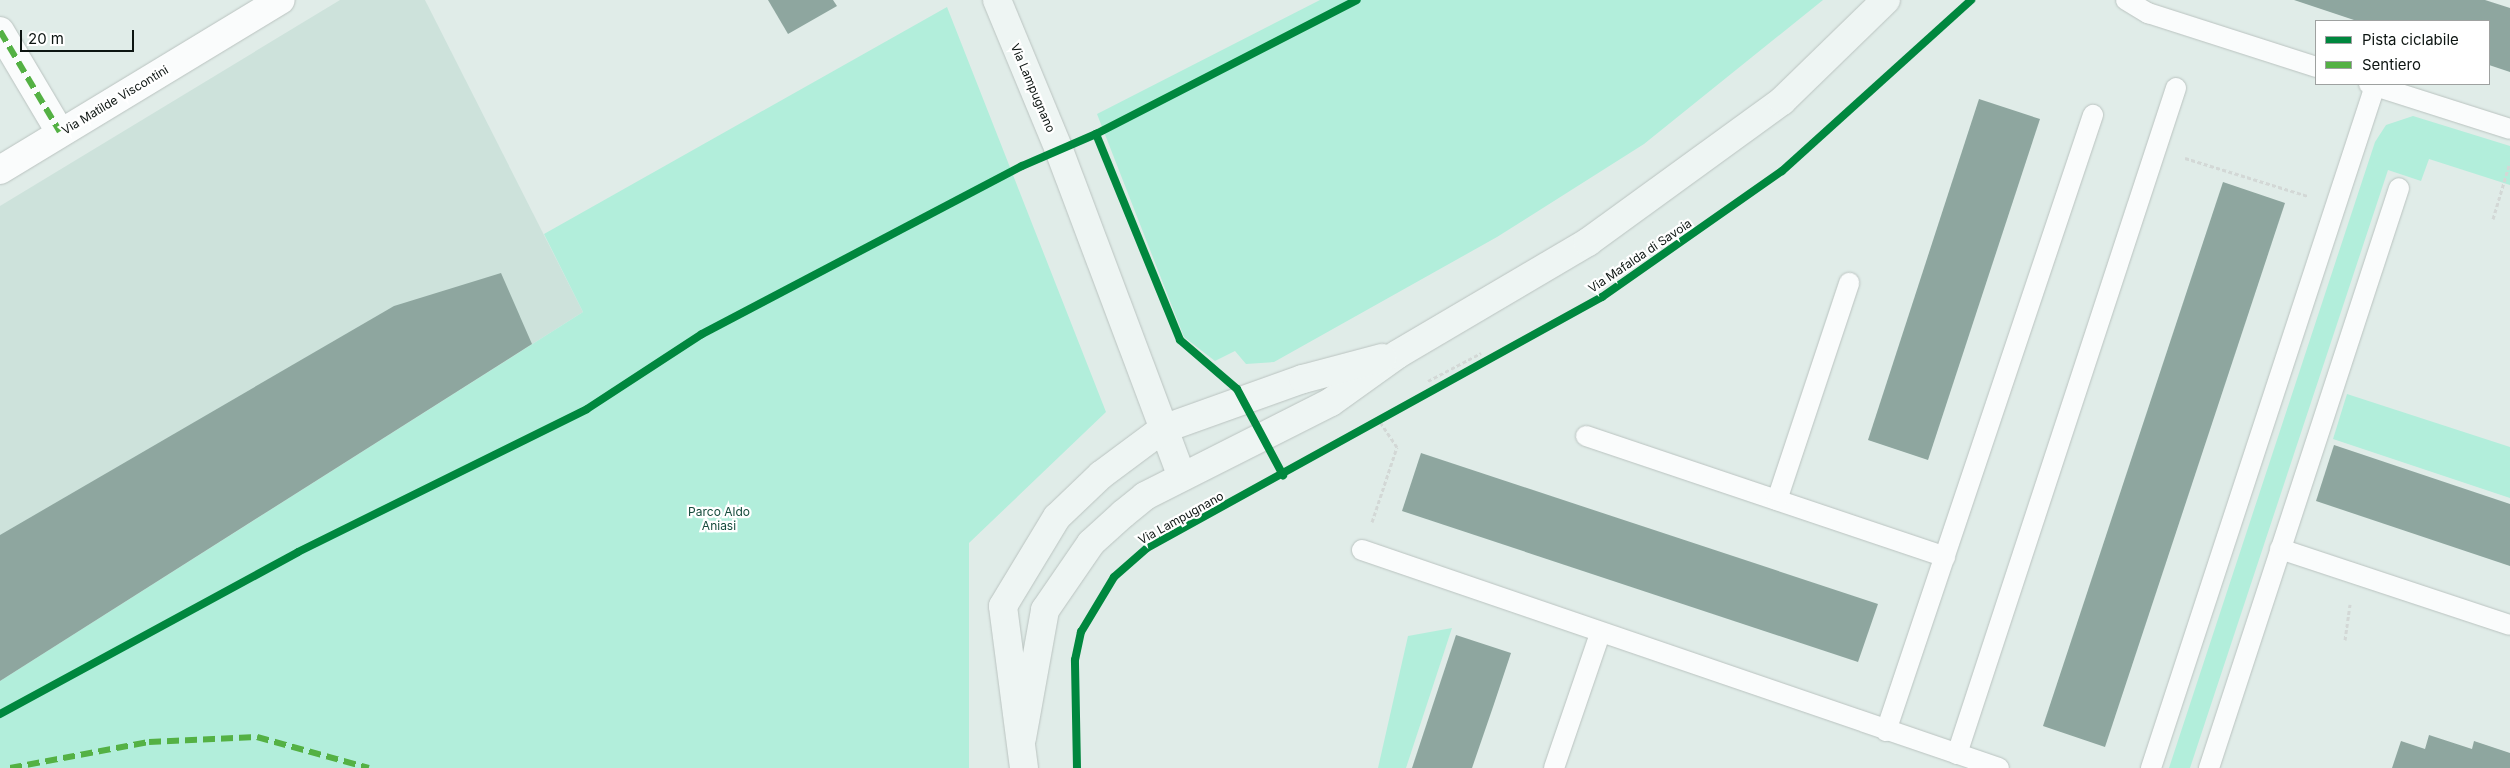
<!DOCTYPE html>
<html>
<head>
<meta charset="utf-8">
<style>
	body { margin:0 }
	#map { position:relative; width:2510px; height:768px; overflow:hidden; background:#e0ece8; font-family:Inter,sans-serif }
	div>[style] { position:absolute }
	.built>* { inset:0; background:#cde2db }
	.green>* { inset:0; background:#b2eedb }
	.building>* { inset:0; background:#8ea69f }
	.path>* { height:3px; margin-top:-1.5px; transform-origin:0; background:repeating-linear-gradient(90deg,#d3d8d6 0 4px,transparent 0 6.5px) }
	.roads { filter:drop-shadow(0 0 1px #bac3c0) drop-shadow(0 0 1px #bac3c0) }
	.lane>* { height:20px; margin:-10px; padding:0 10px; transform-origin:10px; border-radius:10px; background:#fafcfc }
	.street>* { height:28px; margin:-14px; padding:0 14px; transform-origin:14px; border-radius:14px; background:#fafcfc }
	.secondary>* { height:28px; margin:-14px; padding:0 14px; transform-origin:14px; border-radius:14px; background:#eef5f3 }
	.quiet>* { height:6px; margin-top:-3px; transform-origin:0; background:repeating-linear-gradient(90deg,#54b144 0 12px,transparent 0 18px) }
	.cycleway>* { height:8px; margin:-4px; padding:0 4px; transform-origin:4px; border-radius:4px; background:#00873e }
	span { translate:-50% -50%; white-space:nowrap; text-align:center; line-height:1.15; -webkit-text-stroke:4.5px #fff; paint-order:stroke }
	.street-label { font-size:12px; color:#0d1512 }
	.park-label { font-size:12px; color:#154a3b }
	.legend { position:absolute; left:2315px; top:20px; width:175px; height:65px; box-sizing:border-box; background:#fff; border:1px solid #9ea1a0; margin:0; padding:6px 9px; list-style:none; font-size:15px; color:#0d1512 }
	.legend li { display:flex; align-items:center; gap:10px; height:25px }
	.legend b { width:25px; border:1px solid #9ea1a0 }
	.scale { position:absolute; left:20px; top:30px; width:114px; height:22px; box-sizing:border-box; border:2px solid #0d1512; border-top:0; padding-left:6px; font-size:15px; line-height:18px; white-space:nowrap; color:#0d1512; -webkit-text-stroke:4px #fff; paint-order:stroke }
</style>
</head>
<body>
<div id="map">
	<div class="built">
		<div style="clip-path:polygon(340px 0,425px 0,583px 312px,0 681px,0 206px)"></div>
	</div>
	<div class="green">
		<div style="clip-path:polygon(1320px 0,1823px 0,1644px 144px,1497px 237px,1274px 362px,1246px 364px,1235px 351px,1215px 361px,1184px 337px,1097px 114px)"></div>
		<div style="clip-path:polygon(947px 7px,1106px 412px,969px 543px,969px 768px,0 768px,0 681px,583px 312px,544px 234px)"></div>
		<div style="clip-path:polygon(2413px 116px,2510px 146px,2510px 185px,2429px 159px,2421px 181px,2388px 170px,2190px 768px,2169px 768px,2375px 142px,2386px 125px)"></div>
		<div style="clip-path:polygon(2347px 394px,2510px 447px,2510px 498px,2333px 439px)"></div>
		<div style="clip-path:polygon(1452px 628px,1406px 768px,1378px 768px,1408px 636px)"></div>
	</div>
	<div class="building">
		<div style="clip-path:polygon(768px 0,833px 0,837px 6px,788px 34px)"></div>
		<div style="clip-path:polygon(2294px 0,2485px 0,2510px 8px,2510px 72px,2489px 65px,2489px 21px,2357px 21px)"></div>
		<div style="clip-path:polygon(1979px 99px,2040px 119px,1928px 460px,1868px 440px)"></div>
		<div style="clip-path:polygon(2223px 182px,2285px 203px,2105px 747px,2043px 726px)"></div>
		<div style="clip-path:polygon(501px 273px,532px 344px,0 681px,0 535px,394px 306px)"></div>
		<div style="clip-path:polygon(2334px 445px,2510px 504px,2510px 566px,2316px 501px)"></div>
		<div style="clip-path:polygon(1421px 453px,1878px 604px,1858px 662px,1402px 511px)"></div>
		<div style="clip-path:polygon(1456px 635px,1511px 653px,1494px 704px,1472px 768px,1412px 768px)"></div>
		<div style="clip-path:polygon(2429px 735px,2472px 749px,2474px 741px,2510px 753px,2510px 768px,2392px 768px,2401px 741px,2425px 749px)"></div>
	</div>
	<div class="path">
		<div style="left:1096px;top:134px;width:293px;rotate:-27.2deg"></div>
		<div style="left:2185px;top:158px;width:129px;rotate:17.2deg"></div>
		<div style="left:2493px;top:219px;width:59px;rotate:-73.4deg"></div>
		<div style="left:1428px;top:381px;width:60px;rotate:-27.8deg"></div>
		<div style="left:1372px;top:522px;width:79px;rotate:-71.6deg"></div>
		<div style="left:1397px;top:447px;width:30px;rotate:-124deg"></div>
		<div style="left:1160px;top:527px;width:13px;rotate:61deg"></div>
		<div style="left:2345px;top:640px;width:36px;rotate:-82deg"></div>
		<div style="left:0;top:714px;width:339px;rotate:-28.5deg"></div>
		<div style="left:298px;top:552px;width:322px;rotate:-26.3deg"></div>
		<div style="left:587px;top:409px;width:137px;rotate:-33.1deg"></div>
		<div style="left:702px;top:334px;width:370px;rotate:-27.5deg"></div>
	</div>
	<div class="roads">
		<div class="lane">
			<div style="left:2126px;top:0;width:26px;rotate:31deg"></div>
			<div style="left:2148px;top:13px;width:176px;rotate:17.8deg"></div>
			<div style="left:2369px;top:84px;width:148px;rotate:17.7deg"></div>
			<div style="left:1586px;top:436px;width:379px;rotate:18.6deg"></div>
			<div style="left:1777px;top:500px;width:229px;rotate:-71.6deg"></div>
			<div style="left:2280px;top:549px;width:242px;rotate:18.3deg"></div>
			<div style="left:1362px;top:550px;width:673px;rotate:18.89deg"></div>
			<div style="left:1886px;top:731px;width:650px;rotate:-71.43deg"></div>
			<div style="left:1957px;top:754px;width:701px;rotate:-71.8deg"></div>
			<div style="left:1554px;top:768px;width:142px;rotate:-71.1deg"></div>
			<div style="left:2151px;top:768px;width:718px;rotate:-71.82deg"></div>
			<div style="left:2209px;top:768px;width:610px;rotate:-71.86deg"></div>
		</div>
		<div class="street">
			<div style="left:0;top:31px;width:117px;rotate:59.3deg"></div>
			<div style="left:0;top:170px;width:328px;rotate:-31.2deg"></div>
		</div>
		<div class="secondary">
			<div style="left:997px;top:0;width:162px;rotate:67.5deg"></div>
			<div style="left:1059px;top:150px;width:349px;rotate:69.4deg"></div>
			<div style="left:1022px;top:738px;width:130px;rotate:-79.8deg"></div>
			<div style="left:1045px;top:610px;width:81px;rotate:-55.5deg"></div>
			<div style="left:1091px;top:543px;width:43px;rotate:-42.2deg"></div>
			<div style="left:1123px;top:514px;width:28px;rotate:-39deg"></div>
			<div style="left:1145px;top:496px;width:208px;rotate:-26.8deg"></div>
			<div style="left:1331px;top:402px;width:82px;rotate:-35.6deg"></div>
			<div style="left:1398px;top:354px;width:221px;rotate:-30.5deg"></div>
			<div style="left:1588px;top:242px;width:240px;rotate:-36deg"></div>
			<div style="left:1782px;top:101px;width:145px;rotate:-44.2deg"></div>
			<div style="left:1024px;top:768px;width:163px;rotate:-97.4deg"></div>
			<div style="left:1003px;top:606px;width:104px;rotate:-58.8deg"></div>
			<div style="left:1057px;top:517px;width:61px;rotate:-43.7deg"></div>
			<div style="left:1101px;top:475px;width:77px;rotate:-36.6deg"></div>
			<div style="left:1163px;top:429px;width:149px;rotate:-19.7deg"></div>
			<div style="left:1303px;top:379px;width:82px;rotate:-14.9deg"></div>
		</div>
	</div>
	<div class="quiet">
		<div style="left:0;top:31px;width:117px;rotate:59.3deg"></div>
		<div style="left:10px;top:768px;width:141px;rotate:-10.6deg"></div>
		<div style="left:149px;top:742px;width:108px;rotate:-2.7deg"></div>
		<div style="left:257px;top:737px;width:116px;rotate:15.5deg"></div>
	</div>
	<div class="cycleway">
		<div style="left:1096px;top:134px;width:222px;rotate:67.8deg"></div>
		<div style="left:1180px;top:340px;width:75px;rotate:40.7deg"></div>
		<div style="left:1237px;top:389px;width:98px;rotate:61.9deg"></div>
		<div style="left:0;top:714px;width:339px;rotate:-28.5deg"></div>
		<div style="left:298px;top:552px;width:322px;rotate:-26.3deg"></div>
		<div style="left:587px;top:409px;width:137px;rotate:-33.1deg"></div>
		<div style="left:702px;top:334px;width:361px;rotate:-27.7deg"></div>
		<div style="left:1022px;top:166px;width:81px;rotate:-23.4deg"></div>
		<div style="left:1096px;top:134px;width:293px;rotate:-27.2deg"></div>
		<div style="left:1077px;top:768px;width:108px;rotate:-91.1deg"></div>
		<div style="left:1075px;top:660px;width:29px;rotate:-78deg"></div>
		<div style="left:1081px;top:632px;width:64px;rotate:-59deg"></div>
		<div style="left:1114px;top:577px;width:44px;rotate:-41.3deg"></div>
		<div style="left:1147px;top:548px;width:520px;rotate:-28.88deg"></div>
		<div style="left:1602px;top:297px;width:220px;rotate:-35deg"></div>
		<div style="left:1782px;top:171px;width:255px;rotate:-42.1deg"></div>
	</div>
	<div class="street-label">
		<span style="left:1033px;top:88px;rotate:67deg">Via Lampugnano</span>
		<span style="left:115px;top:100px;rotate:-31deg">Via Matilde Viscontini</span>
		<span style="left:1640px;top:256px;rotate:-34deg">Via Mafalda di Savoia</span>
		<span style="left:1181px;top:518px;rotate:-29deg">Via Lampugnano</span>
	</div>
	<div class="park-label">
		<span style="left:719px;top:519px">Parco Aldo<br>Aniasi</span>
	</div>
	<ul class="legend">
	<li><b style="height:6px;background:#00873e"></b>Pista ciclabile</li>
	<li><b style="height:6px;background:#54b144"></b>Sentiero</li>
	</ul>
	<div class="scale">20 m</div>
</div>
</body>
</html>
